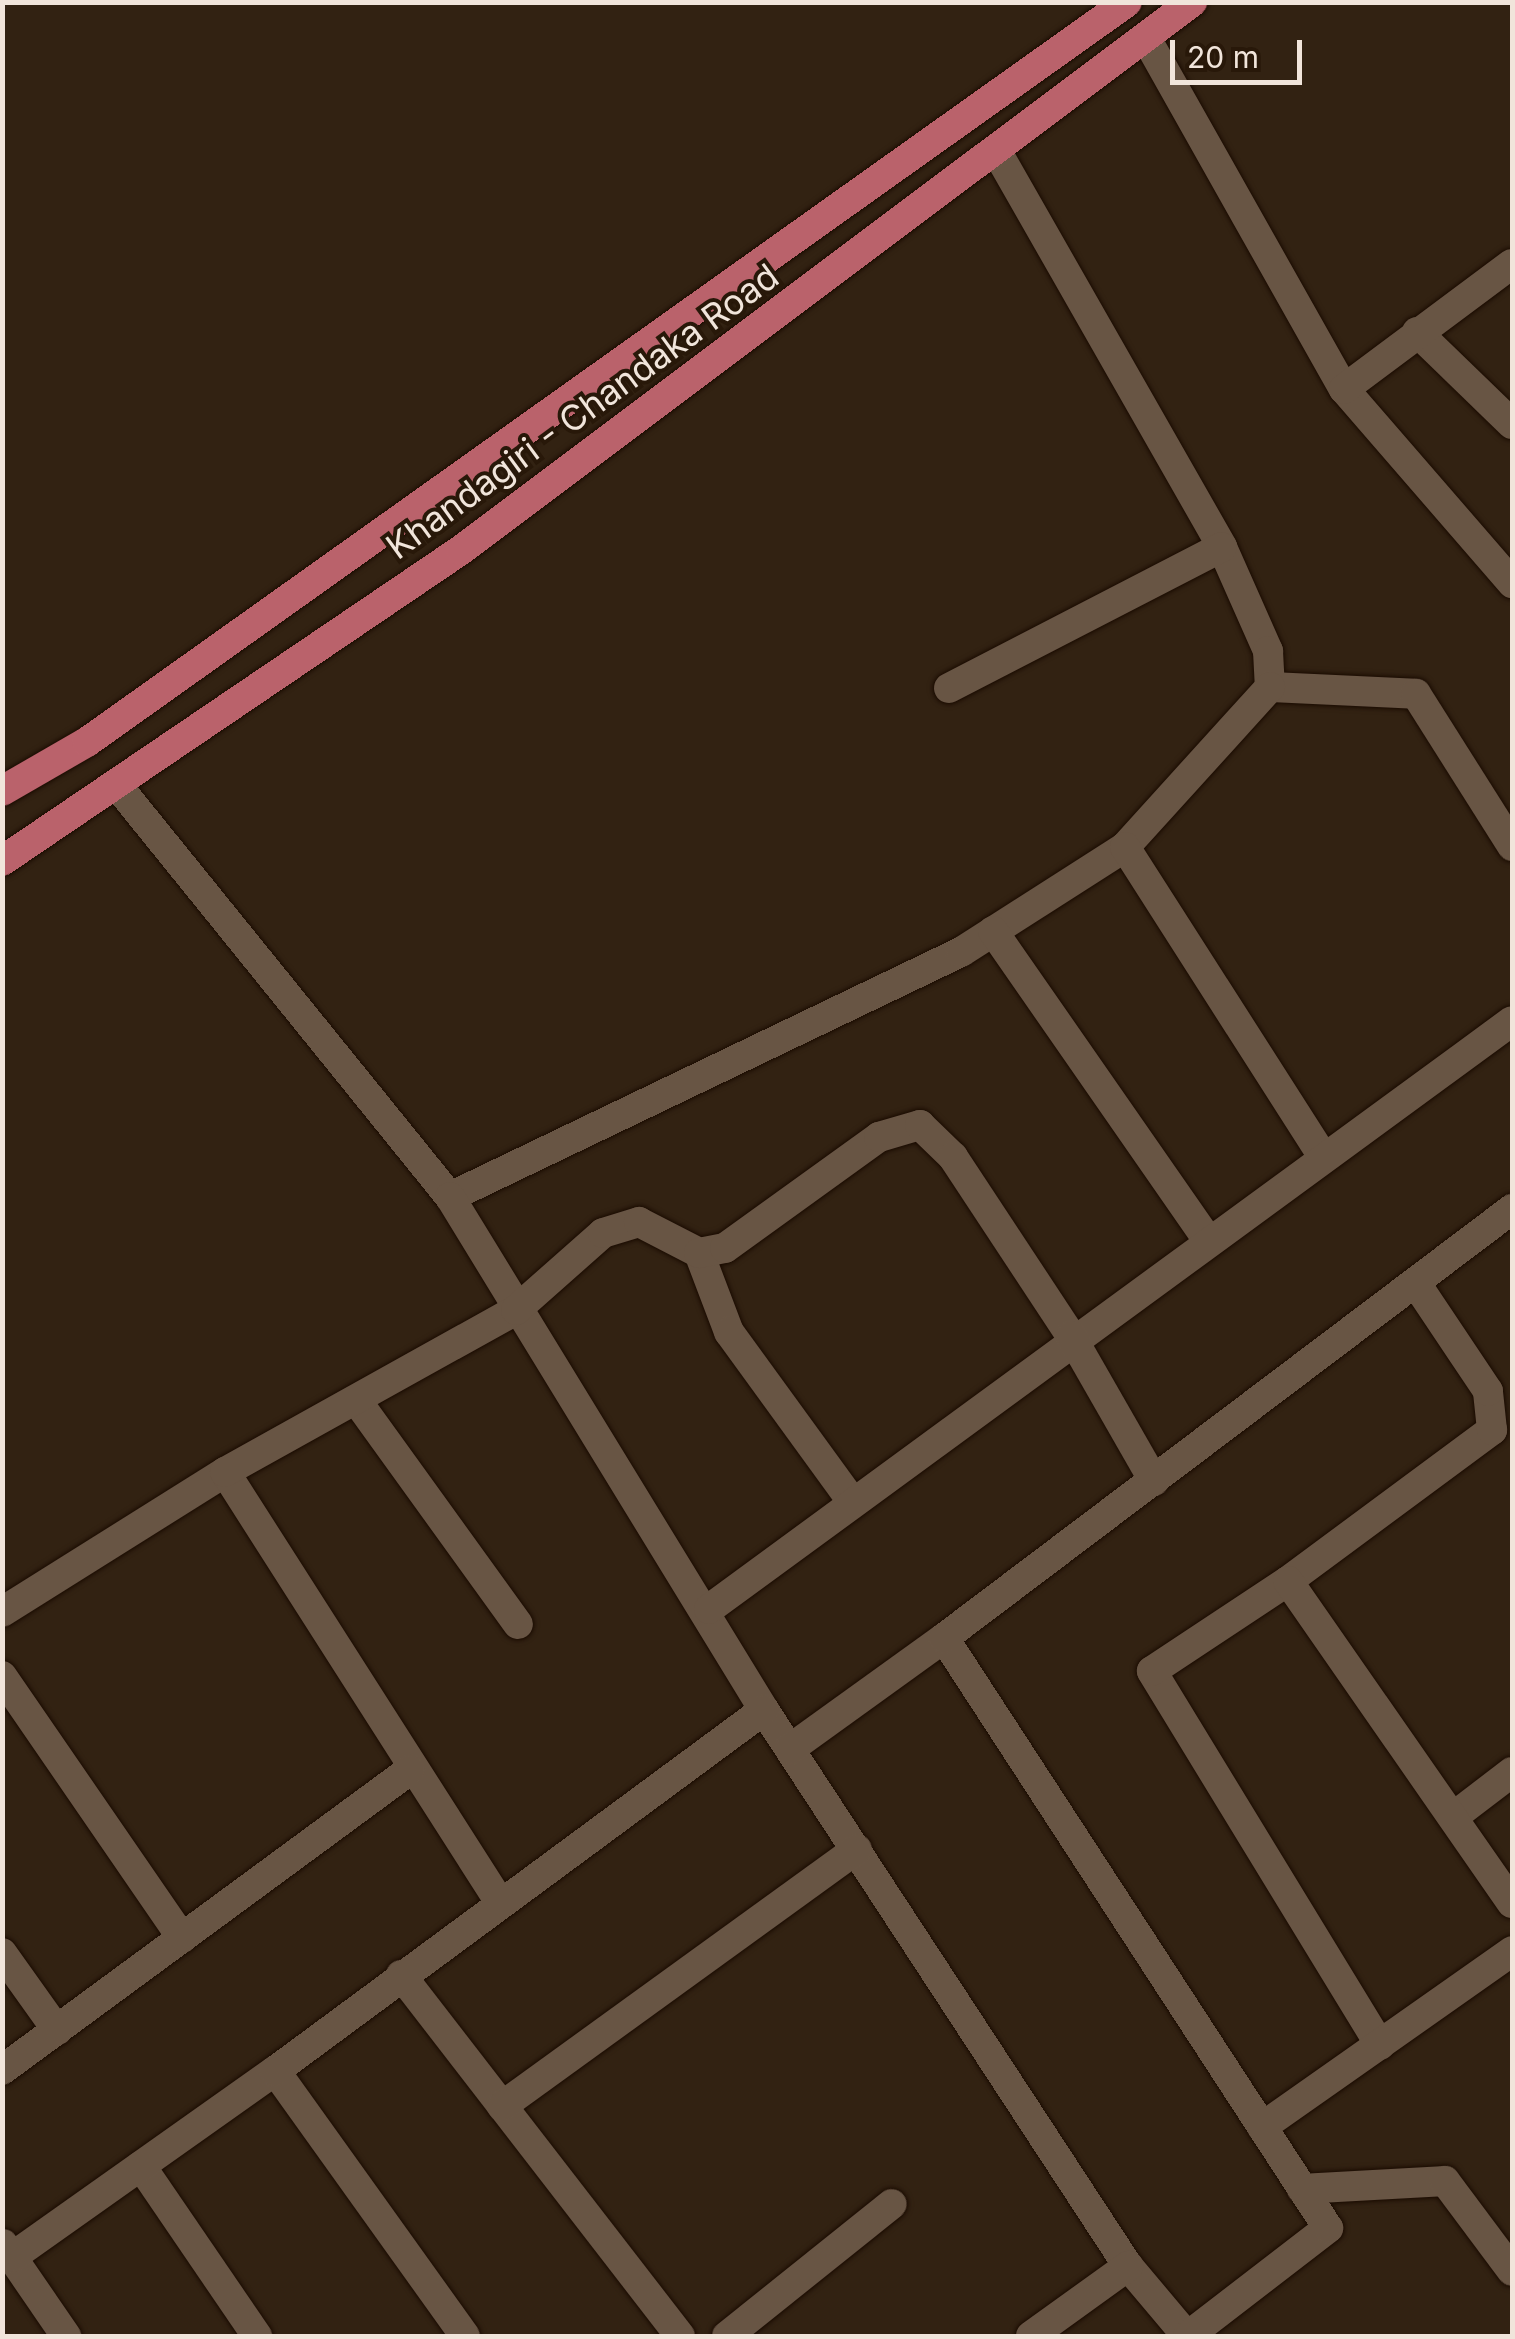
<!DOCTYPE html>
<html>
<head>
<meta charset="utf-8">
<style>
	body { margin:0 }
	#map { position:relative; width:1515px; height:2339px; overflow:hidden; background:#322212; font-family:Inter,sans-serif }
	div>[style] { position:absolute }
	.roads { filter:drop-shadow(0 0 2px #1a0b00) drop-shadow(0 0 2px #1a0b00) }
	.minor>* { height:30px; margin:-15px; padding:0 15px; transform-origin:15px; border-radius:15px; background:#685544 }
	.major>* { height:30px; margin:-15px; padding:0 15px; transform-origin:15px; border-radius:15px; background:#ba626b }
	span { translate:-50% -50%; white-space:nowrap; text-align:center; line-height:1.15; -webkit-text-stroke:8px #281809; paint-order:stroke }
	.street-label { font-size:35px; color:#f1e5db }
	.frame { position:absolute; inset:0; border:5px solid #f1e5db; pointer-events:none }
	.scale { position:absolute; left:1170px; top:40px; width:132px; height:45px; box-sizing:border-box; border:5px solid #f1e5db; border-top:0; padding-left:12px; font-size:30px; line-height:35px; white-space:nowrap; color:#f1e5db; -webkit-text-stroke:8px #281809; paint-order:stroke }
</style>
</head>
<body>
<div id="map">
	<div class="roads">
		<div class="minor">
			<div style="left:1146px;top:38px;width:403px;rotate:60.6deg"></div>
			<div style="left:1344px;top:389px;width:257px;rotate:49.1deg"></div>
			<div style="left:997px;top:152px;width:455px;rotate:60.3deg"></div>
			<div style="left:1222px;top:547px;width:114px;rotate:66.1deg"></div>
			<div style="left:1268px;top:651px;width:36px;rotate:87deg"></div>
			<div style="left:1270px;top:687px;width:146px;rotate:2.7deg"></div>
			<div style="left:1416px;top:694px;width:180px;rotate:57.7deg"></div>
			<div style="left:1417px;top:332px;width:132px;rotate:44.1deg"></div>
			<div style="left:1344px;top:389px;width:209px;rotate:-36.7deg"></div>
			<div style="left:949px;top:688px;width:307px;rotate:-27.3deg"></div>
			<div style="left:116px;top:784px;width:531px;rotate:51.04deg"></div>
			<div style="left:450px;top:1197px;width:567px;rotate:-25.62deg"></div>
			<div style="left:961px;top:952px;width:195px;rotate:-32.6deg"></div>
			<div style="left:1125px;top:847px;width:216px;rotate:-47.8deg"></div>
			<div style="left:1125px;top:847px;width:366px;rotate:57.4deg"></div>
			<div style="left:993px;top:931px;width:374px;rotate:55.2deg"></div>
			<div style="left:450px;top:1197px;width:601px;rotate:58.53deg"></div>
			<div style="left:764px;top:1710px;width:665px;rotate:56.79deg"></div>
			<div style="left:1128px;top:2266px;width:92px;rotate:49.9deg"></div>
			<div style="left:699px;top:1253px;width:85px;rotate:69.2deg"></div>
			<div style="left:729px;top:1332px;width:208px;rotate:54deg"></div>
			<div style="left:357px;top:1401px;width:275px;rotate:54.2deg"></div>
			<div style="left:1288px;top:1581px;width:254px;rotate:-36.5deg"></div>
			<div style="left:1492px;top:1430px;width:39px;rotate:-96deg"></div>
			<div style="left:1488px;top:1391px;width:128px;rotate:-123.8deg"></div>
			<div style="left:709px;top:1609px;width:995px;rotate:-36.21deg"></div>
			<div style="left:2px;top:1612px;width:263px;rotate:-32.1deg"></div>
			<div style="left:2px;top:1676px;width:318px;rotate:55.5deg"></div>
			<div style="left:790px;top:1749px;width:190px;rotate:-35.8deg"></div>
			<div style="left:1457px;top:1814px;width:69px;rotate:-37.4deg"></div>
			<div style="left:499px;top:1901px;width:509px;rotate:-122.57deg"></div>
			<div style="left:225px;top:1472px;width:333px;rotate:-29.1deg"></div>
			<div style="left:516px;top:1310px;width:116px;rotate:-41.5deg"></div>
			<div style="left:603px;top:1233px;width:38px;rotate:-17deg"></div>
			<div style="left:639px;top:1222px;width:68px;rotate:27.3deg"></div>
			<div style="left:699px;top:1253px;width:26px;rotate:-11deg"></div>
			<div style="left:725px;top:1248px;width:190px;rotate:-35.8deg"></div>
			<div style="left:879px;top:1137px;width:43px;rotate:-16.3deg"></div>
			<div style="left:920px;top:1125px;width:46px;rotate:44.1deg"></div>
			<div style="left:953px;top:1157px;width:214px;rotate:56.6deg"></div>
			<div style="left:1071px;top:1336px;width:167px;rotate:60.2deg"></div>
			<div style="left:2px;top:1953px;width:95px;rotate:54.5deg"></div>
			<div style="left:401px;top:1975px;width:456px;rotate:52.3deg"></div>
			<div style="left:1380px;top:2045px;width:438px;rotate:-121.4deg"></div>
			<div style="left:1152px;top:1671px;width:163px;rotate:-33.5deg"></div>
			<div style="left:1288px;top:1581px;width:392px;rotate:55.2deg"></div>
			<div style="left:2px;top:2070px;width:506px;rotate:-36.33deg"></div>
			<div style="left:502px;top:2106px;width:438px;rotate:-35.9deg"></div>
			<div style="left:1262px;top:2127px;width:306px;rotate:-35.1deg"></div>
			<div style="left:141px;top:2166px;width:206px;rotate:55.7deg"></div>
			<div style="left:1302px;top:2189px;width:143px;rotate:-3.2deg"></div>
			<div style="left:1445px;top:2181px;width:112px;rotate:53.3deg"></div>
			<div style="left:3px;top:2244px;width:112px;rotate:55.6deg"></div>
			<div style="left:12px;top:2257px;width:322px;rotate:-35.3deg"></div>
			<div style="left:465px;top:2336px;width:326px;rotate:-125.6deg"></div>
			<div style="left:275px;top:2071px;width:608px;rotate:-36.44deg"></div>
			<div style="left:727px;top:2336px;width:211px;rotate:-38.7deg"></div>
			<div style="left:1031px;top:2336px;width:120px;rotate:-35.8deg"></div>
			<div style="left:1188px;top:2336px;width:177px;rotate:-37.6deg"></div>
			<div style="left:1328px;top:2228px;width:704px;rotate:-123.06deg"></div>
			<div style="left:944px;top:1638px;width:712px;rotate:-37.06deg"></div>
		</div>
		<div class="major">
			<div style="left:2px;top:791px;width:98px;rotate:-30deg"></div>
			<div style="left:87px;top:742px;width:1276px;rotate:-35.43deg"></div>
			<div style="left:2px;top:861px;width:554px;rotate:-34.12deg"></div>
			<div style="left:461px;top:550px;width:914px;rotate:-36.86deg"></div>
		</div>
	</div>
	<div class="street-label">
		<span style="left:582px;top:411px;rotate:-36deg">Khandagiri - Chandaka Road</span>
	</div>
	<div class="frame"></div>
	<div class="scale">20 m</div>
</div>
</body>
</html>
